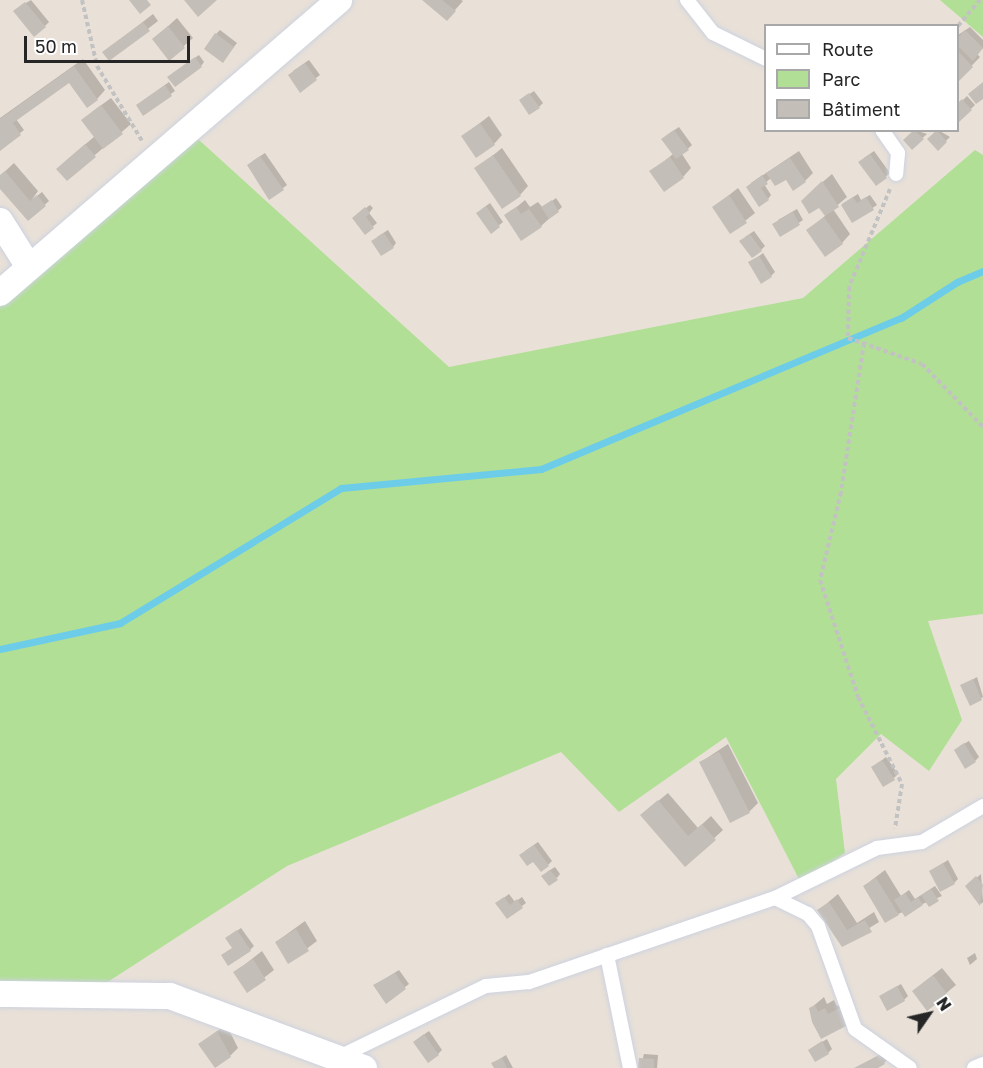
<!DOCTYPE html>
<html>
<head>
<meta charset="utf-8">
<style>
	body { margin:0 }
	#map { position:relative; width:983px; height:1068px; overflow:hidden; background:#e9e1d8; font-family:"Golos Text",sans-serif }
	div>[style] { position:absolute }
	.green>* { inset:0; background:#b1df95 }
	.shadow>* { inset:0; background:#0003 }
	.stream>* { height:7px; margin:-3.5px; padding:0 3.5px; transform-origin:3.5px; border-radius:3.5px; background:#6dcde9 }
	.building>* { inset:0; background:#c4beb8 }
	.path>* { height:4px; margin-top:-2px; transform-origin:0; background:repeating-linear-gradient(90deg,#c2c2c2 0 4.5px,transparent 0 7.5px) }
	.roads { filter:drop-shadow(0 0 2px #cdd2df) drop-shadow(0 0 2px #cdd2df) }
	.service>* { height:14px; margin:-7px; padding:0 7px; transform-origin:7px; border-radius:7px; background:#fff }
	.minor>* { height:26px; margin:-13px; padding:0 13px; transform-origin:13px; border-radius:13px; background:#fff }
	span { translate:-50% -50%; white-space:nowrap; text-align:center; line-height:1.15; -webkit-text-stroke:4.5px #fff; paint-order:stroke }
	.legend { position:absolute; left:764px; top:24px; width:195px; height:108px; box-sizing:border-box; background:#fff; border:2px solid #a8a8a8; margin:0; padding:8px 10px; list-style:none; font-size:18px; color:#262626 }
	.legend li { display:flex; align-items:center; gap:12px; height:30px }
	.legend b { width:30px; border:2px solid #a8a8a8 }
	.north { position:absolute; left:899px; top:984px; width:60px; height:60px; -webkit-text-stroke:4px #fff; paint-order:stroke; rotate:56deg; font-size:16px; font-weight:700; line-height:24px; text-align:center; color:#262626 }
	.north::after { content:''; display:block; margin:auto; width:21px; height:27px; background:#262626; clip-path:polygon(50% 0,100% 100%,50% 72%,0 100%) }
	.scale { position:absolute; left:24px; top:36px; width:166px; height:27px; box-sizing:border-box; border:3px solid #262626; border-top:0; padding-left:8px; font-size:18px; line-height:21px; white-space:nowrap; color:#262626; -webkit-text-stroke:4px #fff; paint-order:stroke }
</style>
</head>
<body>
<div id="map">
	<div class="green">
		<div style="clip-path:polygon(940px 0,983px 0,983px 37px)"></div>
		<div style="clip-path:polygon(188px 130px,449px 367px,803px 298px,975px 150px,983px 155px,983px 614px,928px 621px,962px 720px,929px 771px,881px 734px,836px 779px,845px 853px,801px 883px,726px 737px,619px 812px,561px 752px,287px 866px,86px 996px,0 994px,0 293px)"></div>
	</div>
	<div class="shadow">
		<div style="clip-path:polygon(31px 0,49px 22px,45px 26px,19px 7px)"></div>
		<div style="clip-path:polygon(424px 0,461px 0,463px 1px,447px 19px)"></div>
		<div style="clip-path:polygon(153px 14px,158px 21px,109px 59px,104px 52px)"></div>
		<div style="clip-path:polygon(177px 18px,193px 38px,169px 59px,154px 39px)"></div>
		<div style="clip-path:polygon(970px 27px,983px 40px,983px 48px,977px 54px,980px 57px,958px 80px,958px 35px)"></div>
		<div style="clip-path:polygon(220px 30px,237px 43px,226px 57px,216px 34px)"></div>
		<div style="clip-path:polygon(199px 55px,204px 62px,201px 66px,173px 73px)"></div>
		<div style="clip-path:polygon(83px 59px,105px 90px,97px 99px,70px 81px,16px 119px,24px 130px,0 149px,0 118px)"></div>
		<div style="clip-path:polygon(309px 60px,320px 75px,300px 90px,293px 71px)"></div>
		<div style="clip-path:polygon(169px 82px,175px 91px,143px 114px,141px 102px)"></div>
		<div style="clip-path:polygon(534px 91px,543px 103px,539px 107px,525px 97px)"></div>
		<div style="clip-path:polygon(967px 96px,975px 105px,958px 121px,958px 105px)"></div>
		<div style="clip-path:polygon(111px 98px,131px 124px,67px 179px,67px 160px,95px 136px,92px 112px)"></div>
		<div style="clip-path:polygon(489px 116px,502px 135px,494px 144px,463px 136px)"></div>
		<div style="clip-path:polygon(679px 127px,692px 145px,682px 154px,691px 168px,683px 177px,651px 172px,673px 154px,667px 135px)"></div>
		<div style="clip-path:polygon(915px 130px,927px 134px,912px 147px,905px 140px)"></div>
		<div style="clip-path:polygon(938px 130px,950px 137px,938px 148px,929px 139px)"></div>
		<div style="clip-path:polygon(502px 148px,528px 186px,520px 195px,476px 169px)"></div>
		<div style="clip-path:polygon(799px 151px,813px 173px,805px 181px,771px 178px,764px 184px,771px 195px,768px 199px,751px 183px)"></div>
		<div style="clip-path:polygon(874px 151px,890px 173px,877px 184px,864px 158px)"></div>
		<div style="clip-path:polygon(265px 153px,287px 185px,270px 198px,253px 161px)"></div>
		<div style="clip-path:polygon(14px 163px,38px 191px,31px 201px,42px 192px,49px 201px,28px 219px,0 186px,0 176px)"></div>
		<div style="clip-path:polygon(832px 174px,847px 197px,833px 209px,850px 234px,842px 243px,808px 230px,826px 215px,811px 192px)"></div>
		<div style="clip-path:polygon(738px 188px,755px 213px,731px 232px,714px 207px)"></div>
		<div style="clip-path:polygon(858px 194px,861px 200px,870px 195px,877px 205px,852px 221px,842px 204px)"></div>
		<div style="clip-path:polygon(556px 198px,562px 207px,541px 226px,506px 216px,525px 200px,530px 207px,538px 202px,543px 208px)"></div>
		<div style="clip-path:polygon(490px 203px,503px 222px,491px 232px,482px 209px)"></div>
		<div style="clip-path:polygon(370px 205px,373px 208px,369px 213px,377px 223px,365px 233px,357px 215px)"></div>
		<div style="clip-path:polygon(797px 209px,803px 220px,781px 235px,778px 220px)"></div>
		<div style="clip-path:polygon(388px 230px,396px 243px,393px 247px,377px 237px)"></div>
		<div style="clip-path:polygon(754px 231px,765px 246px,761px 250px,745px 237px)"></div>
		<div style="clip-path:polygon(763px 253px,775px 272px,771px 276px,750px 263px)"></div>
		<div style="clip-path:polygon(977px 677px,983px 697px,971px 704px,962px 686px)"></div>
		<div style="clip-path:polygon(969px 741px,979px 757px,975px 761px,960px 746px)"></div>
		<div style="clip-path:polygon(728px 744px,758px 803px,749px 812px,701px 762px)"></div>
		<div style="clip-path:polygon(886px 757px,898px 774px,894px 778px,873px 767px)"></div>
		<div style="clip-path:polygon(668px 793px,698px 828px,711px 816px,723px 830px,685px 865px,651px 807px)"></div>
		<div style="clip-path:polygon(538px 842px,552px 861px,548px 865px,525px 851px)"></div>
		<div style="clip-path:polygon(948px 860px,958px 879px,954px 883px,931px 871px)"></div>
		<div style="clip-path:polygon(555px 867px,560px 874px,557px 878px,547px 872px)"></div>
		<div style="clip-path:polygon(885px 870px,901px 896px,909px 890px,915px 899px,935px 886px,942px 896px,898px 914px,864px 886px)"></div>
		<div style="clip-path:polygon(981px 874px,983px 902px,981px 904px,967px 886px)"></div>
		<div style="clip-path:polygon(509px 894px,515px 902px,522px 897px,526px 903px,507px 917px,501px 900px)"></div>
		<div style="clip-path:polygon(838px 894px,857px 923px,874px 912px,879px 922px,842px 945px,819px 910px)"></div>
		<div style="clip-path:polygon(305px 921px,317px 941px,289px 962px,276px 942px)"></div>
		<div style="clip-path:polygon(241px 928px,254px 946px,250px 950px,233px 948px,227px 938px)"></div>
		<div style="clip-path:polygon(262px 951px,274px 970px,247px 991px,235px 972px)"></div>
		<div style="clip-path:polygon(975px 953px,977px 959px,970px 965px,967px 958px)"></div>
		<div style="clip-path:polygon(942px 968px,956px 985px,927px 1009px,923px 983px)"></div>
		<div style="clip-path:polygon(399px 970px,409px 984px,386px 1001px,375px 985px)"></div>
		<div style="clip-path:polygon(901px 984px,908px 996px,904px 1000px,885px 993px)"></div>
		<div style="clip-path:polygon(824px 997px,827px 1004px,834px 1000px,837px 1006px,848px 1001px,856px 1015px,822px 1037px,811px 1008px)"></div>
		<div style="clip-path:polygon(226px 1024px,238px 1048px,230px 1056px,200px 1045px)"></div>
		<div style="clip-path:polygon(429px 1031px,442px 1050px,438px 1054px,419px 1038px)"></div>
		<div style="clip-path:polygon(827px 1039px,832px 1049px,828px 1053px,809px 1050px)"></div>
		<div style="clip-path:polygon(884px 1052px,888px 1059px,884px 1063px,875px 1068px,857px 1068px)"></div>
		<div style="clip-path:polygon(644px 1054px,658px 1055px,657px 1068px,640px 1068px)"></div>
		<div style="clip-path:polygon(506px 1055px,513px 1068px,496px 1068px,493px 1063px)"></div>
	</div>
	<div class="stream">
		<div style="left:0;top:649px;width:123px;rotate:-12.2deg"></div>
		<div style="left:120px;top:623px;width:259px;rotate:-31.4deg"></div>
		<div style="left:341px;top:488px;width:201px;rotate:-5.4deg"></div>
		<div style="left:541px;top:469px;width:390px;rotate:-22.8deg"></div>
		<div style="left:901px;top:318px;width:67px;rotate:-32.7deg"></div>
		<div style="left:957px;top:282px;width:28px;rotate:-23deg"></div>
	</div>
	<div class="building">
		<div style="clip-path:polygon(129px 0,147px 0,151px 5px,140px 14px)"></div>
		<div style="clip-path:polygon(184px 0,217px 0,198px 17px)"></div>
		<div style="clip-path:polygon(422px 0,442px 0,456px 11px,447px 21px)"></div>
		<div style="clip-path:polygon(25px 2px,46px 27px,34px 37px,13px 11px)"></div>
		<div style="clip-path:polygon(143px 22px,150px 31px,109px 61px,102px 52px)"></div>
		<div style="clip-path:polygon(168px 26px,185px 48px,169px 61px,152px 39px)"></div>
		<div style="clip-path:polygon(965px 30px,983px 48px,973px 61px,958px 46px,958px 38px)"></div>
		<div style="clip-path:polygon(215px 33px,234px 47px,223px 63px,204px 49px)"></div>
		<div style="clip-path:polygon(958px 51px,973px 67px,958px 82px)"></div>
		<div style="clip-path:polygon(195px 57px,202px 67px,175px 87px,167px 77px)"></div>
		<div style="clip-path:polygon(305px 63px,317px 80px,300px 93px,288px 75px)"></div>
		<div style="clip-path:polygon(74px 66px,98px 100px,87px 108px,69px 83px,13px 123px,21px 135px,0 151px,0 119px)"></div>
		<div style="clip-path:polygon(983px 82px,983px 99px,976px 104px,968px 94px)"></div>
		<div style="clip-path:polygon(165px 85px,172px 96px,143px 116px,136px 105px)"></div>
		<div style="clip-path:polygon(529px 93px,540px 108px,529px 115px,519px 100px)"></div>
		<div style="clip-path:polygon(962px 99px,972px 110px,958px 123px,958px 103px)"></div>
		<div style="clip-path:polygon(101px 105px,123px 134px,103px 149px,81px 120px)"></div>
		<div style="clip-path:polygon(480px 123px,495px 145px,476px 158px,461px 136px)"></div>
		<div style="clip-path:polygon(674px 130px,689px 150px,676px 159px,661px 139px)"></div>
		<div style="clip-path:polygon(914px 130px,924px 139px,912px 150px,903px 140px)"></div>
		<div style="clip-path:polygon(937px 130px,947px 142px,938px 151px,927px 139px)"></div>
		<div style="clip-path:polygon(85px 144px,96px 157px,67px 181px,56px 169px)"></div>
		<div style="clip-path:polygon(870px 154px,887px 178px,876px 186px,858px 162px)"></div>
		<div style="clip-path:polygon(493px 155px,521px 196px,502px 209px,474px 168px)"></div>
		<div style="clip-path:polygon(260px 156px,284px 190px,269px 200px,247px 165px)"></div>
		<div style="clip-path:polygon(670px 157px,684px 178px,664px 192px,649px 171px)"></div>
		<div style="clip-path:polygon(790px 158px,806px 182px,793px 191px,786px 180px,775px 186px,766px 173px)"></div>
		<div style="clip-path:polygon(5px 171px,30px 201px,37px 195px,46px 206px,28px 221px,0 189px,0 175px)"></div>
		<div style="clip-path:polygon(762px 175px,768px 184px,761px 188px,769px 200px,759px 207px,746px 187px)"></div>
		<div style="clip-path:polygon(822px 181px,839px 207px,825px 216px,819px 208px,809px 214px,801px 201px)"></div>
		<div style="clip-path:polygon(729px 195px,747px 223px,730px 234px,712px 207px)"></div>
		<div style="clip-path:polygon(853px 197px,857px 203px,866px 197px,874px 210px,852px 223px,841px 205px)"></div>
		<div style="clip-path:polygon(552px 200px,559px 212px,549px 219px,541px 207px)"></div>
		<div style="clip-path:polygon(486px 206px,500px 227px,491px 234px,476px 213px)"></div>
		<div style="clip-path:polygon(365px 207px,370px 213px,366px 217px,374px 228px,365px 235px,352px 218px)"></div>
		<div style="clip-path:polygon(516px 207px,521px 214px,529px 209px,542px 227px,521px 241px,504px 215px)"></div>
		<div style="clip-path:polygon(793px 212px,800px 225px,780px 237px,772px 224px)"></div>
		<div style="clip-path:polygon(824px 217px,843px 244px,825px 257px,806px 230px)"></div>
		<div style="clip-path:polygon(384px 233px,394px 248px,381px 256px,371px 241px)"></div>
		<div style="clip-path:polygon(750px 234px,762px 251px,752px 258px,739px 241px)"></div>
		<div style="clip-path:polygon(759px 256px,772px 277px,761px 284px,748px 262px)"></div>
		<div style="clip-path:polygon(973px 679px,982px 700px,970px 706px,960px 685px)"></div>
		<div style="clip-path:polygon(964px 743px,976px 762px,965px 769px,954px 750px)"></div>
		<div style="clip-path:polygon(719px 752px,750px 813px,730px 823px,699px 762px)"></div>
		<div style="clip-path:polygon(882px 760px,895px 780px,883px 787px,871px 767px)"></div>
		<div style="clip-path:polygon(658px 800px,688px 836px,702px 824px,716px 840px,685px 867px,640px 815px)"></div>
		<div style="clip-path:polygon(534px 845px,549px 866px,541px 872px,533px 862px,527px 866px,519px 855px)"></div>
		<div style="clip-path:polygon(943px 863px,955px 884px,940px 892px,929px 871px)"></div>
		<div style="clip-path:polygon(550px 870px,558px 880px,549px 886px,541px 876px)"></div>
		<div style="clip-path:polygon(976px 876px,983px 885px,980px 906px,965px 886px)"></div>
		<div style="clip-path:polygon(876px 878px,899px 915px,885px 923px,863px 886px)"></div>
		<div style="clip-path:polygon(931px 889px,939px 901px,929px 907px,921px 895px)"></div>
		<div style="clip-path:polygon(905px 893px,911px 902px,918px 897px,923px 905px,905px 917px,894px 900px)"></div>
		<div style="clip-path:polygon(504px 897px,510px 905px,517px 899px,523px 908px,507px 919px,495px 903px)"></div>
		<div style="clip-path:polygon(829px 902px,847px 930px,865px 920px,872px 932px,842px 947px,817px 910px)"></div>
		<div style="clip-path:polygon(296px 929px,309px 951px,288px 964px,275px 942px)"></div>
		<div style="clip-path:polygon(237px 930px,251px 951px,228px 966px,221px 955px,232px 948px,225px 938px)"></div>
		<div style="clip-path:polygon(253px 959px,266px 980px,247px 993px,233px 972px)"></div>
		<div style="clip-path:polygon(395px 973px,406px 989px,386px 1004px,373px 985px)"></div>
		<div style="clip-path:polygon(933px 975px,948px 995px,927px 1011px,912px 991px)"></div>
		<div style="clip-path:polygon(897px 986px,905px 1001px,887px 1011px,879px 996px)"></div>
		<div style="clip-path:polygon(815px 1005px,818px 1012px,825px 1008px,828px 1014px,839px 1008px,848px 1025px,821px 1039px,812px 1022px,809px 1008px)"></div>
		<div style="clip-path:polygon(217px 1031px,231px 1057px,215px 1068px,198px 1044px)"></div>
		<div style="clip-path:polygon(424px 1034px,439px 1055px,428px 1063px,413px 1042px)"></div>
		<div style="clip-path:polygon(822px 1041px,829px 1054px,815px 1062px,808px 1050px)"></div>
		<div style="clip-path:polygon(879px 1055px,885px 1064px,878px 1068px,854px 1068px)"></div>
		<div style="clip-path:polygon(502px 1058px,507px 1068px,494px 1068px,491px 1063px)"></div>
		<div style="clip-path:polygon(639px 1058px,654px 1059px,654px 1068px,638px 1068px)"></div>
	</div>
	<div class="path">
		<div style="left:82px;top:0;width:68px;rotate:77.2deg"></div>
		<div style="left:97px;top:66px;width:87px;rotate:59deg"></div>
		<div style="left:958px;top:26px;width:34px;rotate:-50deg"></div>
		<div style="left:890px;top:189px;width:106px;rotate:112.7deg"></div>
		<div style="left:849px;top:287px;width:51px;rotate:91.1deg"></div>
		<div style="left:848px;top:338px;width:78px;rotate:19.4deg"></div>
		<div style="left:922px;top:364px;width:88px;rotate:45.9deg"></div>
		<div style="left:864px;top:343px;width:151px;rotate:98.8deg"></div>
		<div style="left:841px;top:492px;width:90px;rotate:103.4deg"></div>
		<div style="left:820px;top:580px;width:123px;rotate:72deg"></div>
		<div style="left:858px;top:697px;width:97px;rotate:63.2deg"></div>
		<div style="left:902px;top:784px;width:45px;rotate:99deg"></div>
	</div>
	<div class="roads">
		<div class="service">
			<div style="left:687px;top:0;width:42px;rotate:51.8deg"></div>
			<div style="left:713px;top:33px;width:59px;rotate:26.1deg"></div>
			<div style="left:882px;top:130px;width:28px;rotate:55deg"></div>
			<div style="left:898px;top:153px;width:21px;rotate:95deg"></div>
			<div style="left:775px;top:898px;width:37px;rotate:26deg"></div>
			<div style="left:808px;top:914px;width:16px;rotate:50deg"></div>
			<div style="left:818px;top:926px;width:109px;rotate:70.2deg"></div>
			<div style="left:855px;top:1029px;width:67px;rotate:35.3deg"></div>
			<div style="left:607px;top:955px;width:115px;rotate:78.5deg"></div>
			<div style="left:339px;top:1057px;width:163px;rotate:-25.8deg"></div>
			<div style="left:486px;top:986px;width:43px;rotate:-5.3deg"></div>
			<div style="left:529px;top:982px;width:260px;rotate:-18.9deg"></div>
			<div style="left:775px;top:898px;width:114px;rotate:-26.1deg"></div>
			<div style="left:877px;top:848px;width:45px;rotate:-7.6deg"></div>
			<div style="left:922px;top:842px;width:71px;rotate:-30.5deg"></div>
			<div style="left:974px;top:1068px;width:10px;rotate:-24deg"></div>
		</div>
		<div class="minor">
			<div style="left:0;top:221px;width:54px;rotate:57.8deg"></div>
			<div style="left:0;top:293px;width:448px;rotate:-40.8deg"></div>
			<div style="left:0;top:994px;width:170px;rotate:0.7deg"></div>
			<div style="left:170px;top:996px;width:207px;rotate:20.4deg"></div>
		</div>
	</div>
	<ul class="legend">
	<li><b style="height:8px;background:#fff"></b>Route</li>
	<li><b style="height:16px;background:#b1df95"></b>Parc</li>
	<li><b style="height:16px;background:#c4beb8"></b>Bâtiment</li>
	</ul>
	<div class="north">N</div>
	<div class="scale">50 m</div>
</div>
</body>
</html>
